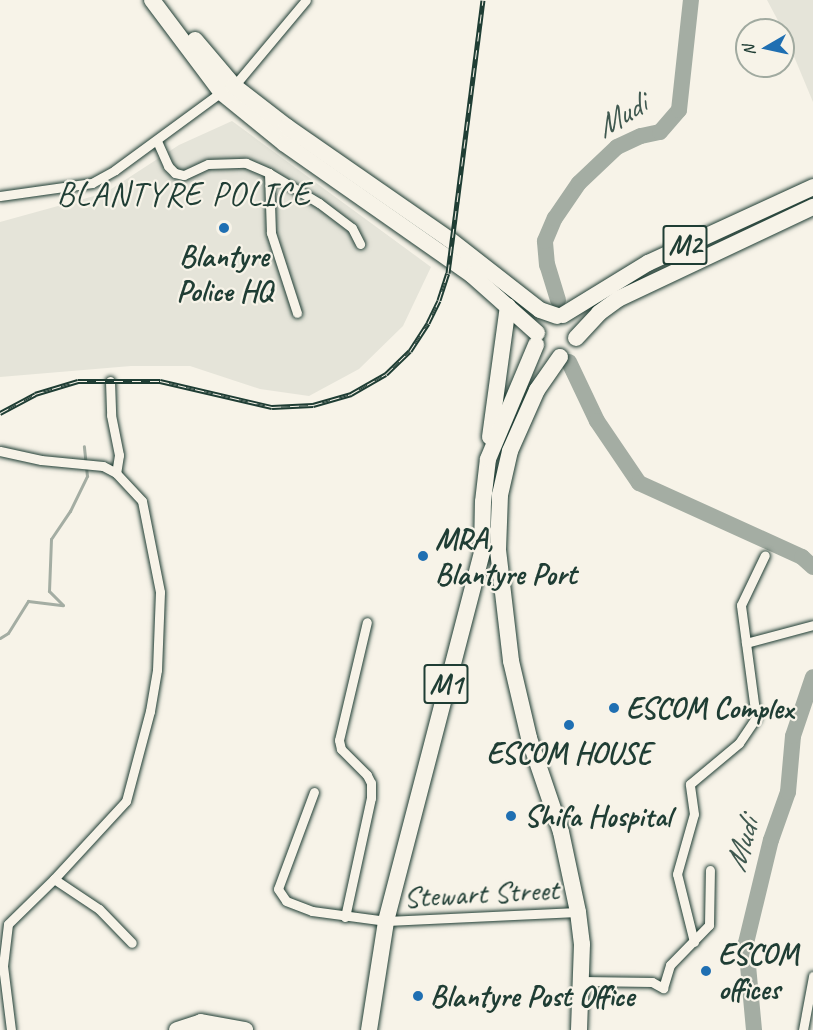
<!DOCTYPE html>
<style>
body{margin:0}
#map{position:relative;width:813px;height:1030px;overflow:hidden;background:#f7f3e8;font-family:Caveat,sans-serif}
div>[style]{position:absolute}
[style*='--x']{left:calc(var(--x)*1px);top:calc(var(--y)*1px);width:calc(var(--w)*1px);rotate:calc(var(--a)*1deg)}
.built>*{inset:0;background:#e5e4d9}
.stream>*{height:3px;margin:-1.5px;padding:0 1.5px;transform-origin:1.5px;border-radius:1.5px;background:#a4ada3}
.river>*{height:16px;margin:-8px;padding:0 8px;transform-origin:8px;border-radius:8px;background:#a4ada3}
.roads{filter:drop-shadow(0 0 2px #1f3d34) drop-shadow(0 0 2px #1f3d34)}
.minor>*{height:9px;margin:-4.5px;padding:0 4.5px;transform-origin:4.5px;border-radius:4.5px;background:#f7f3e8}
.trunk>*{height:16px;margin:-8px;padding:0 8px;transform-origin:8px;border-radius:8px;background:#f7f3e8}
.rail>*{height:5px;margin-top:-2.5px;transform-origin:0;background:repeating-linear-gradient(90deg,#f7f3e8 0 9px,#1f3d34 0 18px);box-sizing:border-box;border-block:2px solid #1f3d34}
.dots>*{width:16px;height:16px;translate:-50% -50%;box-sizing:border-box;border:3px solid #f7f3e8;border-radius:50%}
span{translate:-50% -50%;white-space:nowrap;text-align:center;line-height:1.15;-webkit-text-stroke:4.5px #f7f3e8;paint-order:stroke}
.shield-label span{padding:2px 4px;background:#f7f3e8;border:2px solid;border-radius:4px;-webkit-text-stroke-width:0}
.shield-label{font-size:28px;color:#1f3d34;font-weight:700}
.poi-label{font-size:30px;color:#1f3d34;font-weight:700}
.left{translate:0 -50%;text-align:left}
.street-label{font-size:30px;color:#1f3d34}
.water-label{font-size:32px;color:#405950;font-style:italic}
.quarter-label{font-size:33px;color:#1f3d34;letter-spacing:1.5px}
.north{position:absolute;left:735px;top:18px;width:60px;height:60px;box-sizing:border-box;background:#f7f3e8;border:2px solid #a1aaa0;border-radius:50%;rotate:261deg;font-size:16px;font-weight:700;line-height:24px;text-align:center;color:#1f3d34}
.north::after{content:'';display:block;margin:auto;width:21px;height:27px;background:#1f6fb2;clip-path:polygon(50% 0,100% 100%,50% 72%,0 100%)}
</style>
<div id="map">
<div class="built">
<div style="clip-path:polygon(767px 0,813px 0,813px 102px,783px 30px)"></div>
<div style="clip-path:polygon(232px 121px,431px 267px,403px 326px,359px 369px,309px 396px,260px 389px,190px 366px,131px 366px,0 377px,0 222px,105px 193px,179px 145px)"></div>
</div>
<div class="stream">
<div style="--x:0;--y:638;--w:9;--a:-32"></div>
<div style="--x:8;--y:633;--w:38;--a:-58"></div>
<div style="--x:28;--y:601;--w:35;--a:7"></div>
<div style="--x:63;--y:605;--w:20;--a:-135"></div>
<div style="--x:49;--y:591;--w:52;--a:-87.8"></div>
<div style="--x:51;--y:539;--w:34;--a:-56"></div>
<div style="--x:70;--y:511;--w:39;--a:-64"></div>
<div style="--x:87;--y:476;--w:30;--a:-96"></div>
</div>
<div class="river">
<div style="--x:558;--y:300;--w:37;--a:-107"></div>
<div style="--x:547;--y:265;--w:24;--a:-95"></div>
<div style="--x:545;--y:241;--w:25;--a:-67"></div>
<div style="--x:555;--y:218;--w:42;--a:-55.6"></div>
<div style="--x:579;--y:183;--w:52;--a:-43.5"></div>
<div style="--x:617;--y:147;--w:26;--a:-25"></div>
<div style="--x:641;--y:136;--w:19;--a:-12"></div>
<div style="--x:660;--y:132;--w:29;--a:-49"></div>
<div style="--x:679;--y:110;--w:111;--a:-83.8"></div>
<div style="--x:569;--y:362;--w:65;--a:64.6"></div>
<div style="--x:597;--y:421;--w:75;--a:55.9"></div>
<div style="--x:639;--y:483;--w:179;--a:24.4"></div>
<div style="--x:802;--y:557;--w:15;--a:42"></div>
<div style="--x:754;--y:1030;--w:87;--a:-95.3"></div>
<div style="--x:746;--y:943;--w:106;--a:-76.4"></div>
<div style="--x:771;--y:840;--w:51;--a:-70.5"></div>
<div style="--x:788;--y:792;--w:56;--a:-84.9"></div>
<div style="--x:793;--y:736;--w:62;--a:-71.3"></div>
</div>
<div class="roads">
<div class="minor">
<div style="--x:157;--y:141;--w:27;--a:66"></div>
<div style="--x:168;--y:166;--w:10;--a:45"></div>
<div style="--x:175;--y:173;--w:9;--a:13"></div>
<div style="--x:184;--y:175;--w:26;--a:-25"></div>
<div style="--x:208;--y:164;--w:38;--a:-2"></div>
<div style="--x:246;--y:163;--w:25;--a:23"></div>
<div style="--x:269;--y:173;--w:58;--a:31"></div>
<div style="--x:319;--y:203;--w:41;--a:37.1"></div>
<div style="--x:352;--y:228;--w:18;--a:63"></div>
<div style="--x:269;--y:173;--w:60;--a:88.1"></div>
<div style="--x:271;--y:233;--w:84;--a:72"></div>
<div style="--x:0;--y:196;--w:93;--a:-8"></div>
<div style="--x:92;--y:183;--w:26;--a:-29"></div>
<div style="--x:115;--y:170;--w:132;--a:-36.3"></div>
<div style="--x:221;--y:92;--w:14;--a:-25"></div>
<div style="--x:234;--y:86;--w:112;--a:-50.1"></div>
<div style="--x:110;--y:381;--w:34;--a:88"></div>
<div style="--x:111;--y:415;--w:41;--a:78.7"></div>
<div style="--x:119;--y:455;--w:18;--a:99"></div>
<div style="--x:0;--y:451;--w:42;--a:12.4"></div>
<div style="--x:41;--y:460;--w:62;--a:5.5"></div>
<div style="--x:103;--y:466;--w:15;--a:28"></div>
<div style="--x:116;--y:473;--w:38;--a:47"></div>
<div style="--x:142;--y:501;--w:93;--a:78.8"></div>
<div style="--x:160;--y:592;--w:78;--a:92.2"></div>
<div style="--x:157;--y:670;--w:42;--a:99.7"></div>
<div style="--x:150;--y:711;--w:93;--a:104.9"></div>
<div style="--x:126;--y:801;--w:106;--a:132.7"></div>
<div style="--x:54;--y:879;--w:54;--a:33.7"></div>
<div style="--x:99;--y:909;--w:47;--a:45.9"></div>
<div style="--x:746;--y:643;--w:69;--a:-15"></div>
<div style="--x:314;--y:792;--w:103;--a:110.4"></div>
<div style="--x:278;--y:889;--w:14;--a:56"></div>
<div style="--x:286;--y:901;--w:28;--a:21"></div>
<div style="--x:312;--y:911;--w:75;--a:7.7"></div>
<div style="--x:386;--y:921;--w:192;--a:-2.7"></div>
<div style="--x:345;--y:917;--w:122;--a:-77.7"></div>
<div style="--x:371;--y:798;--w:15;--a:-90"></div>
<div style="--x:371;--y:783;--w:9;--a:-117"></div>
<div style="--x:367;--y:775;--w:37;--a:-135"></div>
<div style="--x:341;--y:749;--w:9;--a:-103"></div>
<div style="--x:339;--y:740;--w:121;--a:-76.7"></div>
<div style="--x:694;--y:942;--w:70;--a:-104"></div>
<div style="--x:677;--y:874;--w:62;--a:-74.2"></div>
<div style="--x:694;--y:814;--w:30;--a:-98"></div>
<div style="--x:690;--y:784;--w:64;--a:-39.9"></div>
<div style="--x:739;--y:743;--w:30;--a:-56"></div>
<div style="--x:756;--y:718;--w:114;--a:-97.6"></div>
<div style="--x:741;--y:605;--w:55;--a:-64.4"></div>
<div style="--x:582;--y:981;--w:70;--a:0.8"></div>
<div style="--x:652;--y:982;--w:13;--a:29"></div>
<div style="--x:663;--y:988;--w:24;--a:-73"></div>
<div style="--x:670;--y:965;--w:56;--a:-45.7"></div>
<div style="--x:709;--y:925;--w:55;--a:-89"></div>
<div style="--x:11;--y:1030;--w:64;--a:-97.1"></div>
<div style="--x:3;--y:966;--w:42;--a:-83.2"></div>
<div style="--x:8;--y:924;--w:64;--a:-44.4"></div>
<div style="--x:803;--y:1030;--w:55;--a:-79.5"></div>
</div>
<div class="trunk">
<div style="--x:152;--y:0;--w:115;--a:53.1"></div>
<div style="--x:221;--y:92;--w:82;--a:39.1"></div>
<div style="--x:285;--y:144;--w:228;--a:35"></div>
<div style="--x:472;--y:275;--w:87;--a:41.7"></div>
<div style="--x:195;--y:40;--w:60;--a:49.7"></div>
<div style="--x:234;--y:86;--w:67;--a:37.7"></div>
<div style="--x:287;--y:127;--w:197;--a:34.7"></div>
<div style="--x:449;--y:239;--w:115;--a:38"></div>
<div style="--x:540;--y:310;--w:18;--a:19"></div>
<div style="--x:563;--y:315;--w:100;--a:-31.5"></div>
<div style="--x:648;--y:263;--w:182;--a:-24.7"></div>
<div style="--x:576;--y:338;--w:34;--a:-47"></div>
<div style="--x:599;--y:313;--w:24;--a:-36"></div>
<div style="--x:618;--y:299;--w:216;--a:-25.3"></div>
<div style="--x:560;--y:357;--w:40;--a:124.9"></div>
<div style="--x:537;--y:390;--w:67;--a:113.9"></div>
<div style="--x:510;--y:451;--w:45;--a:102.8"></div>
<div style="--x:500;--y:495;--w:55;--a:92.1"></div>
<div style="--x:498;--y:550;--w:112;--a:83.3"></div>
<div style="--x:511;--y:661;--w:79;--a:76.8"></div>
<div style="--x:529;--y:738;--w:99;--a:71.2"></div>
<div style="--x:561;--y:832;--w:82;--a:78"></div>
<div style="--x:578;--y:912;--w:32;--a:83"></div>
<div style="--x:582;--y:944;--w:86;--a:92"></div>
<div style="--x:490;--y:437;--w:132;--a:-82.2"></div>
<div style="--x:177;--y:1030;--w:25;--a:-18"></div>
<div style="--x:201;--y:1022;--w:45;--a:10.3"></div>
<div style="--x:369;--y:1030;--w:110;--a:-81.1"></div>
<div style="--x:386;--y:921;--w:381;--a:-75.4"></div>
<div style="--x:482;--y:552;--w:50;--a:-88.9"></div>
<div style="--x:483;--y:502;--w:43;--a:-83.4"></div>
<div style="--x:488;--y:459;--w:124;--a:-67.2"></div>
</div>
</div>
<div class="rail">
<div style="--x:0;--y:413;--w:40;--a:-28"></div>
<div style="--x:35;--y:394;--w:45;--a:-16.8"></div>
<div style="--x:78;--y:381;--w:82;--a:0"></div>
<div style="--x:160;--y:381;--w:115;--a:13.1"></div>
<div style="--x:272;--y:407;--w:41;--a:-2.8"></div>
<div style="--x:313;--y:405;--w:40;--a:-16"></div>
<div style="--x:351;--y:394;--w:40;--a:-29.7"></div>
<div style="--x:386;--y:374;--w:33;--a:-44"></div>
<div style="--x:410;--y:351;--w:33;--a:-57"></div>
<div style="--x:428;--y:323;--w:25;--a:-64"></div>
<div style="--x:439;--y:300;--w:28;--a:-72"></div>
<div style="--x:448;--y:273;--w:275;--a:-82.7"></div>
</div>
<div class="dots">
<div style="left:224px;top:228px;background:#1f6fb2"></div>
<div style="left:423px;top:556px;background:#1f6fb2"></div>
<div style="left:614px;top:708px;background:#1f6fb2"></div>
<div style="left:569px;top:725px;background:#1f6fb2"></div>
<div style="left:511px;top:816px;background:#1f6fb2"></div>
<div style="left:706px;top:971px;background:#1f6fb2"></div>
<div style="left:418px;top:996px;background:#1f6fb2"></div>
</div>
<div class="shield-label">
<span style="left:685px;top:245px">M2</span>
<span style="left:446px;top:684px">M1</span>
</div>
<div class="poi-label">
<span style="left:224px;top:273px">Blantyre<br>Police HQ</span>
<span class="left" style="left:435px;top:556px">MRA,<br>Blantyre Port</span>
<span class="left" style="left:626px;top:708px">ESCOM Complex</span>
<span style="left:569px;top:753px">ESCOM HOUSE</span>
<span class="left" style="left:524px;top:816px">Shifa Hospital</span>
<span class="left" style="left:718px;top:971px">ESCOM<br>offices</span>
<span class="left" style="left:430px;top:996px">Blantyre Post Office</span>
</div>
<div class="street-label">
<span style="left:481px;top:893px;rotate:-3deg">Stewart Street</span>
</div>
<div class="water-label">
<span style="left:621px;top:116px;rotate:-32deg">Mudi</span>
<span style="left:742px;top:845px;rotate:-74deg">Mudi</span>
</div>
<div class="quarter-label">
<span style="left:184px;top:195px">BLANTYRE POLICE</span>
</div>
<div class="north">N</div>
</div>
